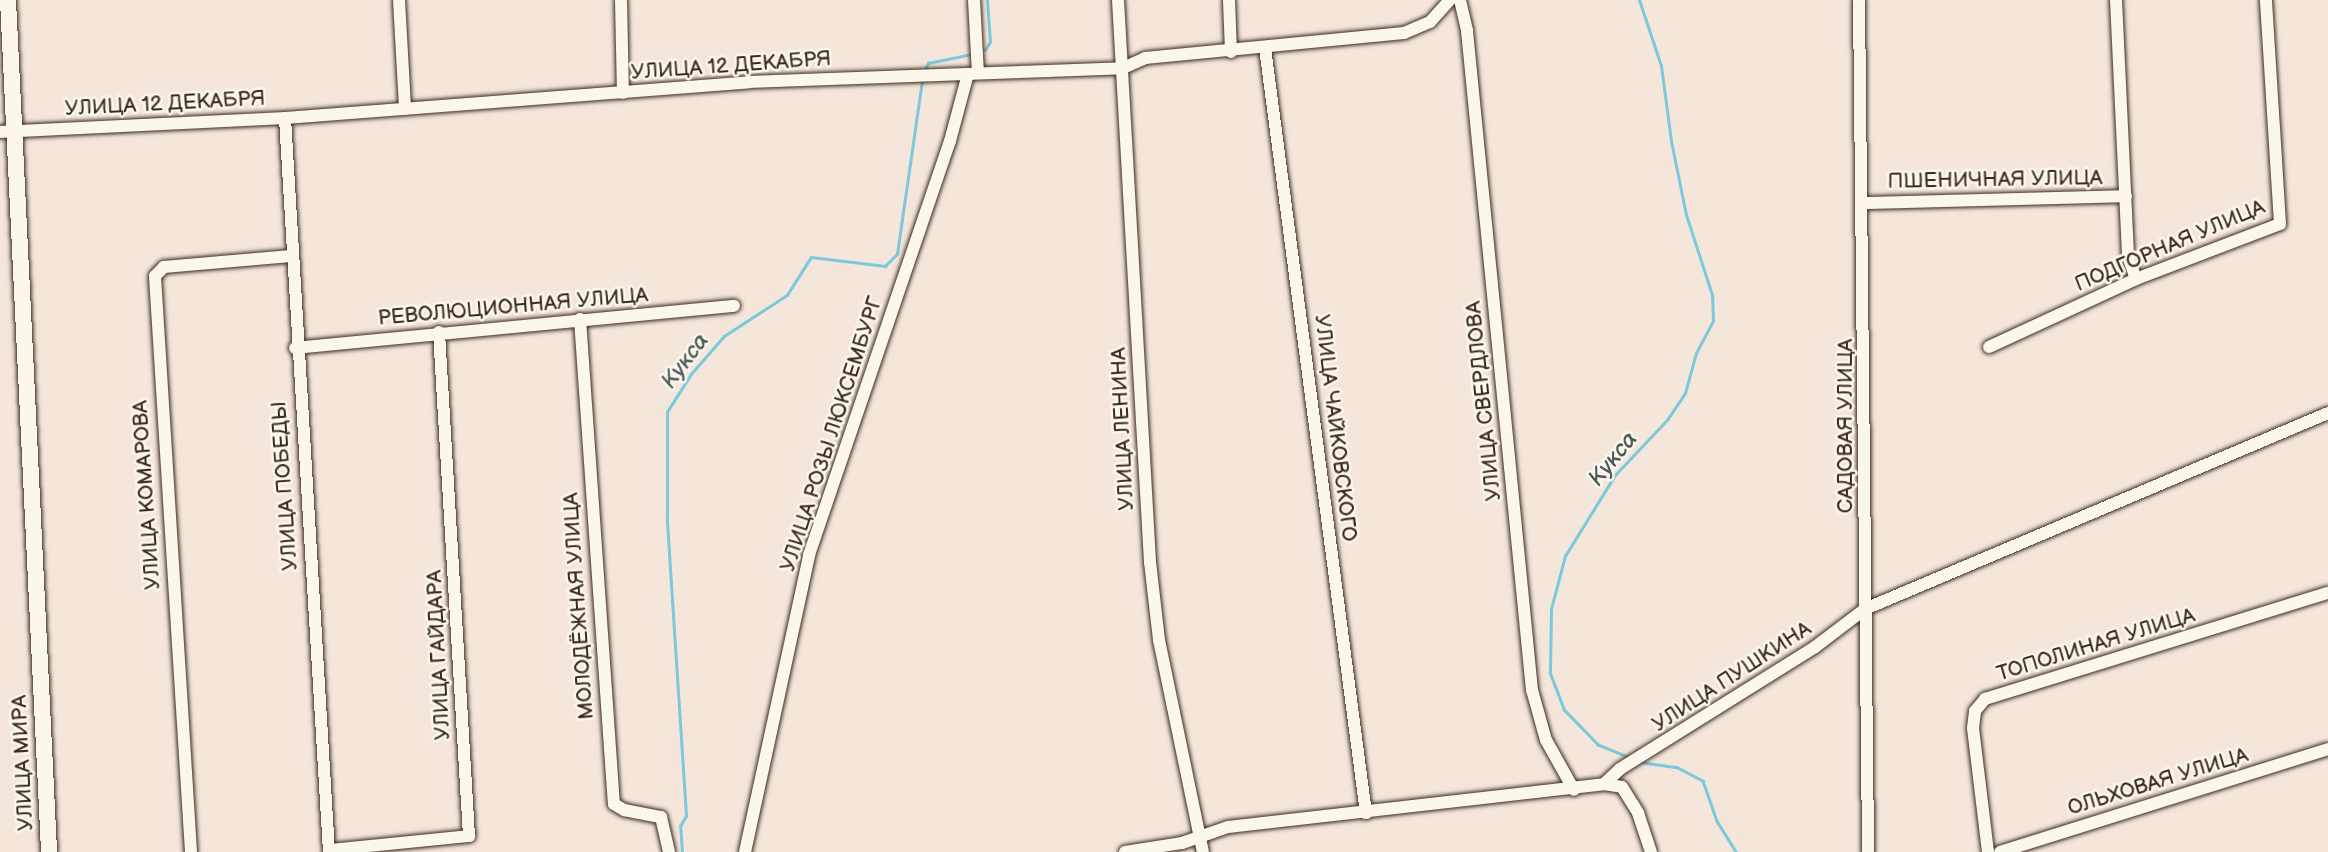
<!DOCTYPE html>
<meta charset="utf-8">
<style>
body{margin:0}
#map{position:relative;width:2328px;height:852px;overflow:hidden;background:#f5e6db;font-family:"Balsamiq Sans",sans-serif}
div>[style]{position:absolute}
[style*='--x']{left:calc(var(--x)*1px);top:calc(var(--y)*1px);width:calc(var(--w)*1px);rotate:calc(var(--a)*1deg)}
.stream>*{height:2.5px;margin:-1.25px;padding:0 1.25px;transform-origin:1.25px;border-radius:1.25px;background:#7cc9db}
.roads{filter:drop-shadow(0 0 2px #3b2a1e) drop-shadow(0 0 2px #3b2a1e)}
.minor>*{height:12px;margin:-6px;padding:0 6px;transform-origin:6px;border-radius:6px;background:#fbf7ec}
.major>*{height:16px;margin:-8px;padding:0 8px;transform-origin:8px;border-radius:8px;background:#fbf7ec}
span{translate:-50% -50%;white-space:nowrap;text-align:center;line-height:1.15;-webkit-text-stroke:5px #fbf7ec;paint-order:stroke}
.street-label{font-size:21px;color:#3b2a1e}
.water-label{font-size:23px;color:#4e5a57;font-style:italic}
</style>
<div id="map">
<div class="stream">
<div style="--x:985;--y:50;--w:9;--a:-58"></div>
<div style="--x:990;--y:42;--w:42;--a:-94.1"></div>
<div style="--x:925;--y:70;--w:8;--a:-67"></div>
<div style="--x:928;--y:63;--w:45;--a:-11.6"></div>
<div style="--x:1630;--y:758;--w:35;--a:-158"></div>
<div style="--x:1598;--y:745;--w:49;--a:-134.2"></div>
<div style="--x:1564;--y:710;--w:40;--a:-111"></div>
<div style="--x:1550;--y:673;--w:64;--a:-89.1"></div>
<div style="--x:1551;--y:609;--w:55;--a:-75.2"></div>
<div style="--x:1565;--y:556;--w:95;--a:-58.3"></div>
<div style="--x:1615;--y:475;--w:76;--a:-46.6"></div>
<div style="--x:1667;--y:420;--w:32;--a:-56"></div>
<div style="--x:1685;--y:393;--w:41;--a:-74.6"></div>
<div style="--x:1696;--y:353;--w:36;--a:-62"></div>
<div style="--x:1713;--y:321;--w:26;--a:-92"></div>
<div style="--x:1712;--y:295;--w:84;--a:-108"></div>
<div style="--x:1686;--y:215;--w:76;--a:-101.5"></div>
<div style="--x:1671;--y:141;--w:76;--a:-97.6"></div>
<div style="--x:1661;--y:66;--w:70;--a:-108.4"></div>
<div style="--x:1640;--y:762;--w:37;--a:8"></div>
<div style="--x:1677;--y:767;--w:30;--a:28"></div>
<div style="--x:1703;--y:781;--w:42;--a:70.7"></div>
<div style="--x:1717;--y:821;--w:36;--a:58"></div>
<div style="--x:682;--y:852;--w:26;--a:-94"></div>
<div style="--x:680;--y:826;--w:12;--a:-59"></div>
<div style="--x:686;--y:816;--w:297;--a:-93.7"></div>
<div style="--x:667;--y:520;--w:108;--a:-90"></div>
<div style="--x:667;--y:412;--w:45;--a:-57.7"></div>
<div style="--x:691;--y:374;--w:50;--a:-49"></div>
<div style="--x:724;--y:336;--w:75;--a:-33.1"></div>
<div style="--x:787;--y:295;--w:45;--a:-57.7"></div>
<div style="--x:811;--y:257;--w:75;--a:6.9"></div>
<div style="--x:885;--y:266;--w:17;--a:-45"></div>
<div style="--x:897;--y:254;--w:176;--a:-81.8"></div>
</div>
<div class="roads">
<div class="minor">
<div style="--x:399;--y:0;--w:109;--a:86.8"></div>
<div style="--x:621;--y:0;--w:93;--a:88.8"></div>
<div style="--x:974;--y:0;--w:73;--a:86.9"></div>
<div style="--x:1118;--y:0;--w:563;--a:86.74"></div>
<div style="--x:1150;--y:562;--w:79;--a:83.4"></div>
<div style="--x:1159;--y:640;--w:217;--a:78.3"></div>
<div style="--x:1229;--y:0;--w:52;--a:87.8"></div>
<div style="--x:1460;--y:0;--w:32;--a:77"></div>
<div style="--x:1467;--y:31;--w:662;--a:84.37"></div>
<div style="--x:1532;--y:690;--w:52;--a:74.4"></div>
<div style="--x:1546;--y:740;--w:57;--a:60.8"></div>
<div style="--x:1859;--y:0;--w:852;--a:89.39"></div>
<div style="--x:2116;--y:0;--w:256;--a:87.3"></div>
<div style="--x:2128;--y:256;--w:24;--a:71"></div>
<div style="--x:1265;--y:48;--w:772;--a:82.48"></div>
<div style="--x:285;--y:118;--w:735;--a:86.57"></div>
<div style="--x:0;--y:132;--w:285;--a:-2.8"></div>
<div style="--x:285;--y:118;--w:464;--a:-4.4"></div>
<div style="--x:748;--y:82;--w:375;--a:-2.1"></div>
<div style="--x:1123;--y:68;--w:24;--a:-24"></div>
<div style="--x:1145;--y:58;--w:260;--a:-5.5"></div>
<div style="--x:1404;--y:33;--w:28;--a:-23"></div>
<div style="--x:1430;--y:22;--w:30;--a:-48"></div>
<div style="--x:1865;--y:203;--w:261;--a:-1.5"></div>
<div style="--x:580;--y:319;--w:486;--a:86"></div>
<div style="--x:614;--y:804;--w:12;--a:31"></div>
<div style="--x:624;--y:810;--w:38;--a:11"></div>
<div style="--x:661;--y:817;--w:36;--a:77"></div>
<div style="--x:1989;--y:347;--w:162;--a:-24.8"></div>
<div style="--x:2136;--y:279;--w:154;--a:-20.9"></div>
<div style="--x:2280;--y:224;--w:224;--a:-93.6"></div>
<div style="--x:295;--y:348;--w:441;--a:-5.5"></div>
<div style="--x:1604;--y:784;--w:18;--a:9"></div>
<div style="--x:1622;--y:787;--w:31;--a:58"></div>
<div style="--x:1638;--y:813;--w:41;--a:71.6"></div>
<div style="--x:329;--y:850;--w:141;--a:-5.7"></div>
<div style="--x:469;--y:836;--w:505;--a:-93.41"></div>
<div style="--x:191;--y:852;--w:577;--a:-93.58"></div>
<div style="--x:155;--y:276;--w:13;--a:-45"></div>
<div style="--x:164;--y:267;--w:127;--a:-5"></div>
<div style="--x:745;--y:852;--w:304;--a:-77.8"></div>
<div style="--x:809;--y:555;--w:437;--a:-71.2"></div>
<div style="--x:950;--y:141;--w:69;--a:-75"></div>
<div style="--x:1125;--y:852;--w:58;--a:-9"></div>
<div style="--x:1182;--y:843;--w:49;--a:-19.2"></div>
<div style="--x:1228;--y:827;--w:378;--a:-6.5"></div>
<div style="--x:1604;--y:784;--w:22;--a:-43"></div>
<div style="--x:1620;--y:769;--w:230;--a:-32"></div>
<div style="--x:1815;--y:647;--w:63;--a:-37.2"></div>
<div style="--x:1865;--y:609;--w:503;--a:-22.94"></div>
<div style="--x:1988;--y:852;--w:125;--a:-96.9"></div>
<div style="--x:1973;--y:728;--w:17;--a:-83"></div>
<div style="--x:1975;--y:711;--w:16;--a:-50"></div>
<div style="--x:1985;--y:699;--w:359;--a:-17.2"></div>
<div style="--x:2000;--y:852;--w:344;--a:-17.4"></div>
</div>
<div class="major">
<div style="--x:8;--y:0;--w:853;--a:87.24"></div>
</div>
</div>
<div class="street-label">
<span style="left:731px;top:66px;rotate:-4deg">УЛИЦА 12 ДЕКАБРЯ</span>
<span style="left:165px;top:104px;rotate:-3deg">УЛИЦА 12 ДЕКАБРЯ</span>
<span style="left:1995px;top:180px;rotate:-1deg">ПШЕНИЧНАЯ УЛИЦА</span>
<span style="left:2170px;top:246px;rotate:-23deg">ПОДГОРНАЯ УЛИЦА</span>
<span style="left:513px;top:307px;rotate:-5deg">РЕВОЛЮЦИОННАЯ УЛИЦА</span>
<span style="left:1484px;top:401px;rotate:-96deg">УЛИЦА СВЕРДЛОВА</span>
<span style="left:1846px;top:426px;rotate:-90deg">САДОВАЯ УЛИЦА</span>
<span style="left:1335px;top:428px;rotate:83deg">УЛИЦА ЧАЙКОВСКОГО</span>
<span style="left:1123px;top:429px;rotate:-93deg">УЛИЦА ЛЕНИНА</span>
<span style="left:832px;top:434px;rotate:-72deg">УЛИЦА РОЗЫ ЛЮКСЕМБУРГ</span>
<span style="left:285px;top:486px;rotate:-94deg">УЛИЦА ПОБЕДЫ</span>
<span style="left:147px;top:495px;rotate:-94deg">УЛИЦА КОМАРОВА</span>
<span style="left:579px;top:606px;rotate:-94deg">МОЛОДЁЖНАЯ УЛИЦА</span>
<span style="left:2096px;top:645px;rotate:-17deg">ТОПОЛИНАЯ УЛИЦА</span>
<span style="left:439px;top:655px;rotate:-93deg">УЛИЦА ГАЙДАРА</span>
<span style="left:1732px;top:677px;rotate:-33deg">УЛИЦА ПУШКИНА</span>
<span style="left:23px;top:763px;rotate:-93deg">УЛИЦА МИРА</span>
<span style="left:2158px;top:782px;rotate:-17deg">ОЛЬХОВАЯ УЛИЦА</span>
</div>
<div class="water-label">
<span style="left:685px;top:361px;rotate:-53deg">Кукса</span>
<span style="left:1613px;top:459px;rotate:-51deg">Кукса</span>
</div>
</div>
